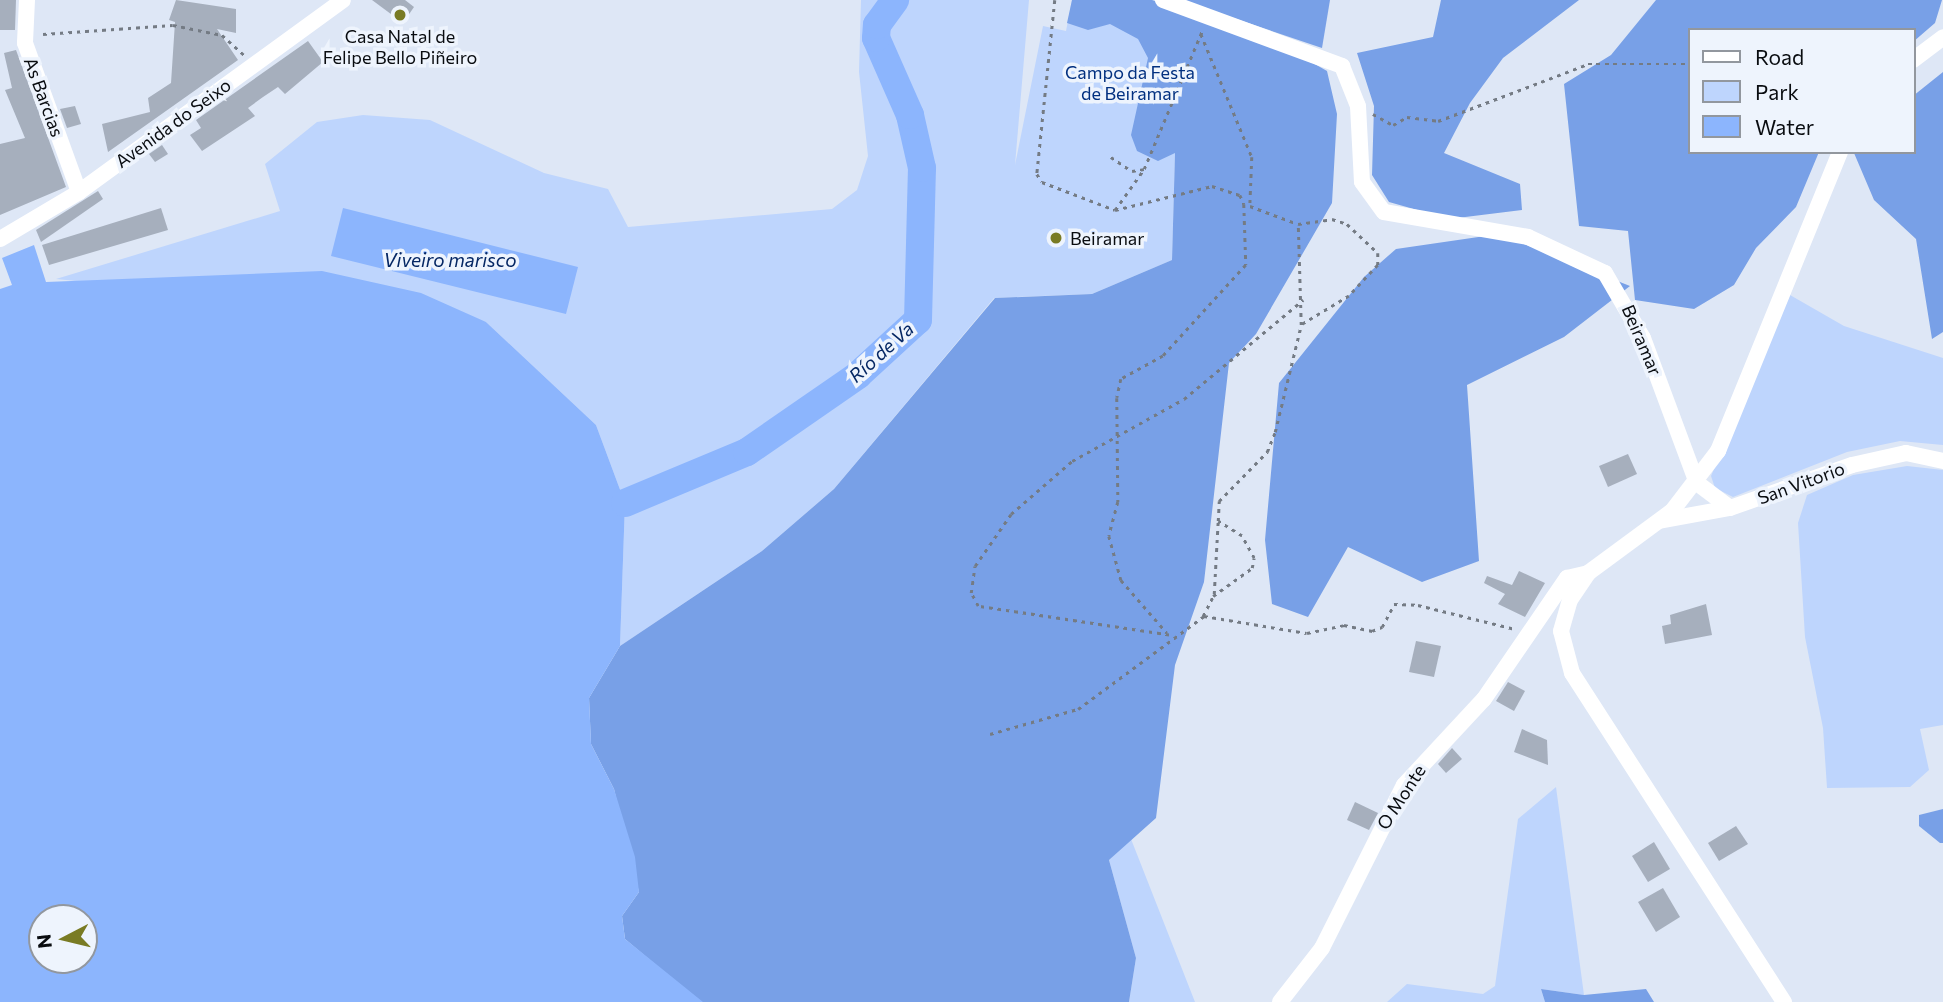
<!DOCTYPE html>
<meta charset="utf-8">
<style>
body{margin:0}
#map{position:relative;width:1943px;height:1002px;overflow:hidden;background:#dee7f6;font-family:Commissioner,sans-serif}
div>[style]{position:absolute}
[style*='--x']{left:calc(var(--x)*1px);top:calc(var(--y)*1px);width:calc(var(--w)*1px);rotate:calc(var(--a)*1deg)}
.green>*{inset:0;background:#bed5fd}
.forest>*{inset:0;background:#78a0e7}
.water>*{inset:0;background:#8cb5fd}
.river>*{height:28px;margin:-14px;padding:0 14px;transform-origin:14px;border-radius:14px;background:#8cb5fd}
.building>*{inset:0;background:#a6afbd}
.path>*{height:2.5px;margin-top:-1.25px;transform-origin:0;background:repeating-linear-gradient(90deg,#747b84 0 3.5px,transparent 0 8.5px)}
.minor>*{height:16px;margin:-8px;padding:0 8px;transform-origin:8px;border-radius:8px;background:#fff}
.dots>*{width:19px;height:19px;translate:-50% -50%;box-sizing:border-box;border:4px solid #eef4fd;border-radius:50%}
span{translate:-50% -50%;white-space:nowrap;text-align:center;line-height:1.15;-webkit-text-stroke:7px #eef4fd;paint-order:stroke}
.poi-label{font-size:18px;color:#090c10}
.left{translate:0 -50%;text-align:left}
.park-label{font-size:18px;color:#023080}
.street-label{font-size:18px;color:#090c10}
.water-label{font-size:19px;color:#052764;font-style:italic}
.legend{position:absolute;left:1688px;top:28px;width:228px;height:126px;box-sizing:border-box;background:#eef4fd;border:2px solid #92979e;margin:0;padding:9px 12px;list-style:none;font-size:21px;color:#090c10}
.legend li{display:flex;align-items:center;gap:14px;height:35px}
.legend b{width:35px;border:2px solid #92979e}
.north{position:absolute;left:28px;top:904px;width:70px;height:70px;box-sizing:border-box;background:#eef4fd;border:2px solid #92979e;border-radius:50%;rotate:263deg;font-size:19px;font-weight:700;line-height:28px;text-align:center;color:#090c10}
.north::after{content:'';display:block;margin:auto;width:24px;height:32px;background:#797b24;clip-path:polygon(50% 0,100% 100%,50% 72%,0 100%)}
</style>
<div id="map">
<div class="green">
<div style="clip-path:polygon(861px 0,1029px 0,1015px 165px,1043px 26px,1066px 31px,1072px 0,1152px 0,1313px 63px,1175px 153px,1172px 260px,1092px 294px,994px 298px,834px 489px,762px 551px,620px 646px,625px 503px,596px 425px,486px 322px,56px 279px,280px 211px,265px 164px,317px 122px,363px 115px,430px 120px,544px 173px,608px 189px,628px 227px,832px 209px,857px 190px,868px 156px,859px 72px)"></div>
<div style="clip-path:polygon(1790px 295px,1844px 326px,1943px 358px,1943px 445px,1900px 441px,1847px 452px,1733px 497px,1715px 488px,1711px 476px)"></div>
<div style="clip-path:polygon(1907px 466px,1943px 470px,1943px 725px,1920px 729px,1929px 770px,1910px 787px,1827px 788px,1823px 728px,1805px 637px,1798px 523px,1807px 495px,1853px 475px)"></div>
<div style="clip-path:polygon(1556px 787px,1584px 995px,1541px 989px,1545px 1002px,1387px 1002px,1407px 984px,1483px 994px,1495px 986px,1518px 819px)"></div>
<div style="clip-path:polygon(1131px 839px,1195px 1002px,1129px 1002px,1136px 958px,1109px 860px)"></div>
</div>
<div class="forest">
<div style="clip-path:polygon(1072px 0,1152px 0,1313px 63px,1327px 71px,1337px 114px,1332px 203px,1256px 334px,1229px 363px,1204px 582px,1175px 665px,1156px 818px,1109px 860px,1136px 958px,1129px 1002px,700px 1002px,625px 939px,622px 916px,639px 892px,614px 789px,591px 744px,589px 698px,620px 646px,762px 551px,834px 489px,995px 298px,1092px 294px,1172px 260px,1175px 153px,1158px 161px,1137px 151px,1131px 135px,1148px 58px,1138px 39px,1110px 24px,1088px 30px,1067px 23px)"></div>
<div style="clip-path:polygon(1180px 0,1330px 0,1322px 48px)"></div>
<div style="clip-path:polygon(1441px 0,1579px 0,1503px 58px,1470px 103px,1444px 153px,1520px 184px,1522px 210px,1449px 219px,1389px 202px,1372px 175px,1374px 106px,1357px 53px,1433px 37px)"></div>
<div style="clip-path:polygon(1656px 0,1942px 0,1935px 23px,1913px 42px,1913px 30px,1689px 30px,1689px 152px,1819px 152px,1796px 207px,1756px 248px,1734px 285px,1694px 309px,1635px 300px,1628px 231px,1579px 226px,1564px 84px,1611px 55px)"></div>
<div style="clip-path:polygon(1943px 72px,1943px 332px,1932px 339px,1916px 239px,1874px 200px,1854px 153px,1913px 152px,1913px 96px)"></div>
<div style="clip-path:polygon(1499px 234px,1630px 286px,1564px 337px,1467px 385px,1479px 561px,1422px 582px,1348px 547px,1308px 617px,1272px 604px,1265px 540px,1279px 383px,1364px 277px,1396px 249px)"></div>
<div style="clip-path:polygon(1943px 809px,1943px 843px,1940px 843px,1919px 826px,1919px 815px)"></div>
<div style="clip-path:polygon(1541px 989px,1584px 995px,1646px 989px,1654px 1002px,1545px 1002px)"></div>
</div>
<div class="water">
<div style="clip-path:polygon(343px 208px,578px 267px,566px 314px,331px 256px)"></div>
<div style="clip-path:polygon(evenodd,34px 245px,46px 282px,322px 271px,421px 293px,486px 322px,596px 425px,625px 503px,620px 646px,589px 698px,591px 744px,614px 789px,635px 857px,639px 892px,622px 916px,625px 939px,703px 1002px,0 1002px,0 289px,12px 285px,2px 258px,34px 245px,42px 918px,84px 918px,84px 960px,42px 960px,42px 918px)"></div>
</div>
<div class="river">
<div style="--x:625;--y:503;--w:132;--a:-22.7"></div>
<div style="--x:747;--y:452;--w:135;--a:-34.7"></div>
<div style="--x:858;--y:375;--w:81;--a:-42.5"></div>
<div style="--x:918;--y:320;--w:152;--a:-88.5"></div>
<div style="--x:922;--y:168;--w:54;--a:-102.8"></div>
<div style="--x:910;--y:115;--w:84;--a:-113.8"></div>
<div style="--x:876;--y:38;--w:13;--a:-86"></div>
<div style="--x:877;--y:25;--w:31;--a:-54"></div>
</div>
<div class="building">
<div style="clip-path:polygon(0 0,16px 0,15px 30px,0 30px)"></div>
<div style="clip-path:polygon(176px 0,236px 9px,236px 33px,217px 29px,238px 60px,108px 152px,102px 124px,150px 112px,148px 98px,171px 83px,175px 22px,169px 20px)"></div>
<div style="clip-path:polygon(372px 0,405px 0,414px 7px,403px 23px)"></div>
<div style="clip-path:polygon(308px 41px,323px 62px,285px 94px,278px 87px,263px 97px,248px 108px,255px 116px,202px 151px,190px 135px,201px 128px,196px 120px)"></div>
<div style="clip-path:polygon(16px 50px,66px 187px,0 215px,0 144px,25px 138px,5px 90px,12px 88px,4px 53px)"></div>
<div style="clip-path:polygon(75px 106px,81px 124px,67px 128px,60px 109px)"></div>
<div style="clip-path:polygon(162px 145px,168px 154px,155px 162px,149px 154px)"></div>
<div style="clip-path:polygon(98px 191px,103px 199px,41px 242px,36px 230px)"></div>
<div style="clip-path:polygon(161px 208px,168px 230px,49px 265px,42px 245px)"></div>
<div style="clip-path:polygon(1628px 454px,1637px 474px,1608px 487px,1599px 466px)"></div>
<div style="clip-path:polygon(1519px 571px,1545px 583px,1525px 617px,1498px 604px,1505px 594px,1484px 583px,1487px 576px,1512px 585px)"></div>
<div style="clip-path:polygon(1706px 604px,1712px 635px,1665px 644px,1662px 626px,1671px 624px,1670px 615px)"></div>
<div style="clip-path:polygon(1416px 641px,1441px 646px,1434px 677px,1409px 672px)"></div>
<div style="clip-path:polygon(1508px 682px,1525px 691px,1514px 711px,1496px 701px)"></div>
<div style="clip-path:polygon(1522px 729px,1547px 740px,1548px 765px,1514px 752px)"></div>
<div style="clip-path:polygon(1452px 748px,1462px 759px,1446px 773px,1438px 764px)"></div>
<div style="clip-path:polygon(1355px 802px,1378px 813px,1369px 830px,1347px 820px)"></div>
<div style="clip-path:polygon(1736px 826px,1748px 844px,1719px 861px,1708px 843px)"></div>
<div style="clip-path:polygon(1654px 842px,1670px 869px,1648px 882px,1632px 856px)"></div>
<div style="clip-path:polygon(1663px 888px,1680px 917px,1656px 932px,1638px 902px)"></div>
</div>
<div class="path">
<div style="--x:1055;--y:0;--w:175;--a:95.9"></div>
<div style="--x:1037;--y:174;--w:9;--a:58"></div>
<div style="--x:1042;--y:182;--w:78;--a:21"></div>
<div style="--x:1115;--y:210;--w:50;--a:-54.7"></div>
<div style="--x:1144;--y:169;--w:150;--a:-67.2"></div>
<div style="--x:43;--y:34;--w:130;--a:-4"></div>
<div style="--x:173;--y:25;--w:50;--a:11.5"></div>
<div style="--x:222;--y:35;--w:30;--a:42"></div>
<div style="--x:1201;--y:34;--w:133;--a:67.5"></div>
<div style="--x:1252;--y:157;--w:49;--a:92.3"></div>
<div style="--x:1250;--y:206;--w:51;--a:20.6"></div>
<div style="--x:1298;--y:224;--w:34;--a:-8"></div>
<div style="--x:1332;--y:219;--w:16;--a:18"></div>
<div style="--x:1347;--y:224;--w:42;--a:43.1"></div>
<div style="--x:1378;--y:253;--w:12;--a:90"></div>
<div style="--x:1378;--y:265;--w:42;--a:133.1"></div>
<div style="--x:1349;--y:296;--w:56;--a:148.9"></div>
<div style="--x:1373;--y:114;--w:23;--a:29"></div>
<div style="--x:1393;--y:125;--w:16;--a:-30"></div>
<div style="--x:1407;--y:117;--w:31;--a:7"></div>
<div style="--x:1438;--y:121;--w:160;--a:-20.8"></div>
<div style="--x:1588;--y:64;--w:101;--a:0"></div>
<div style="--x:1111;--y:157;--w:25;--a:34"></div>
<div style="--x:1132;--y:171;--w:12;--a:-9"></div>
<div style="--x:1115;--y:210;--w:100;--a:-13.9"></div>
<div style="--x:1212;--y:186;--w:29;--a:18"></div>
<div style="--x:1240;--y:195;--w:10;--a:66"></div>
<div style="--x:1244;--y:204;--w:61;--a:88.1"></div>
<div style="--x:1246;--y:265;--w:123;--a:132.4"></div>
<div style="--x:1163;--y:356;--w:48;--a:151.3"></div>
<div style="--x:1121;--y:379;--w:19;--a:102"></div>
<div style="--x:1117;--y:398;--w:104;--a:89.4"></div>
<div style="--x:1118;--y:502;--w:35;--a:105"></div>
<div style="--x:1109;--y:536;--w:46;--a:74.7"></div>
<div style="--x:1121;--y:580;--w:70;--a:49"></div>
<div style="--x:1214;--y:594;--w:73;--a:-86.9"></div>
<div style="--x:1203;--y:616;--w:22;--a:-63"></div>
<div style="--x:1213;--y:596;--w:48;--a:-35.7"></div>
<div style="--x:1252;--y:568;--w:10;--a:-79"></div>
<div style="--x:1254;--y:558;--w:25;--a:-119"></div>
<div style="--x:1242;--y:536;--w:28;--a:-148"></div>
<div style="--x:1218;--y:521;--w:20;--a:-87"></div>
<div style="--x:1219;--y:501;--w:69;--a:-45.6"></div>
<div style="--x:1267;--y:452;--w:22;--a:-68"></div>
<div style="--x:1275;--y:432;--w:110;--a:-76.3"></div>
<div style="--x:1301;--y:325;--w:101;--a:-91.7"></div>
<div style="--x:1169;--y:635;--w:193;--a:-171.4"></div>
<div style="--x:978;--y:606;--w:15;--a:-118"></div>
<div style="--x:971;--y:593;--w:27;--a:-82"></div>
<div style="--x:975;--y:566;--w:63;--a:-55.3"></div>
<div style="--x:1011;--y:514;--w:81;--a:-41"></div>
<div style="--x:1072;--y:461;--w:128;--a:-29"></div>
<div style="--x:1184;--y:399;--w:155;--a:-39.8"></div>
<div style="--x:990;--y:734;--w:91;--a:-15.9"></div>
<div style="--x:1078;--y:709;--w:157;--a:-36.4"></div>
<div style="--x:1204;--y:616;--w:104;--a:9.4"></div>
<div style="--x:1307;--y:633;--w:38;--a:-12"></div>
<div style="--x:1344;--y:625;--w:29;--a:12"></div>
<div style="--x:1372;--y:631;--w:11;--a:-22"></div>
<div style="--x:1382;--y:627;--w:26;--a:-62"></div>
<div style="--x:1394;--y:604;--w:24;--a:2"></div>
<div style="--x:1418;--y:605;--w:100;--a:13.9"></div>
</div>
<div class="minor">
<div style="--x:27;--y:0;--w:43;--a:92.7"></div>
<div style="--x:25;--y:43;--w:158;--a:70.1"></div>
<div style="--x:1163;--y:0;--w:191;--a:20.2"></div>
<div style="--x:1342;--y:66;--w:43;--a:68.2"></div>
<div style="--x:1358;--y:106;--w:76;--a:87"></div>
<div style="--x:1362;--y:182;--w:37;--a:54"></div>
<div style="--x:1384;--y:212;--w:146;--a:9.8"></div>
<div style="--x:1528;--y:237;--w:85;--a:25.1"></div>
<div style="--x:1605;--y:273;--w:75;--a:59.7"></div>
<div style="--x:1643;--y:338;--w:155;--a:69.6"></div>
<div style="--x:1697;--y:483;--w:41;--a:37.1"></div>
<div style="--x:1913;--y:60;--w:38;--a:-37"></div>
<div style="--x:0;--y:239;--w:92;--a:-30.7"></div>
<div style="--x:79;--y:192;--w:326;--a:-36"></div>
<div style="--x:1659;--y:521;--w:72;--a:-10.4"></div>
<div style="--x:1730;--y:508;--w:129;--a:-19.4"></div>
<div style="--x:1852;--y:465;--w:55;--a:-12.5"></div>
<div style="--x:1906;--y:453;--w:38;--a:12"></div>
<div style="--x:1280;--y:1002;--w:68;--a:-52.1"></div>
<div style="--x:1322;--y:948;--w:182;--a:-63.3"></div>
<div style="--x:1404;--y:785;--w:117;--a:-47.1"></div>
<div style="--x:1484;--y:699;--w:147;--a:-55.6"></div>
<div style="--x:1567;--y:578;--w:22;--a:-13"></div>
<div style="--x:1784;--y:1002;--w:391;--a:-122.8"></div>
<div style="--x:1572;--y:673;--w:43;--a:-104.7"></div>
<div style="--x:1561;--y:631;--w:32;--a:-74"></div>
<div style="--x:1570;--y:600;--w:32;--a:-56"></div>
<div style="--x:1588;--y:573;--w:104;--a:-36.4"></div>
<div style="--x:1672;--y:511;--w:76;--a:-52.5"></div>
<div style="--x:1718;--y:451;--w:323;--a:-67.8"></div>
</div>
<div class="dots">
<div style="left:400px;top:15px;background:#797b24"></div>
<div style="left:1056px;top:238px;background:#797b24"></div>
</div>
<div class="poi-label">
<span style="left:400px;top:47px">Casa Natal de<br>Felipe Bello Piñeiro</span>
<span class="left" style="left:1070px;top:238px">Beiramar</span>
</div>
<div class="park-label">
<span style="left:1130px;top:83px">Campo da Festa<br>de Beiramar</span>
</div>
<div class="street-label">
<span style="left:44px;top:97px;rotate:70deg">As Barcias</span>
<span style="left:173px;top:123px;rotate:-36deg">Avenida do Seixo</span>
<span style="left:1642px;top:340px;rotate:67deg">Beiramar</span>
<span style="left:1801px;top:483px;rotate:-20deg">San Vitorio</span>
<span style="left:1401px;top:797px;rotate:-57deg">O Monte</span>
</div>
<div class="water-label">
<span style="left:450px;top:260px">Viveiro marisco</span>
<span style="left:881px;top:352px;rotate:-42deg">Río de Va</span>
</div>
<ul class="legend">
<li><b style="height:9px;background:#fff"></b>Road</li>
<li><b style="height:19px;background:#bed5fd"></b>Park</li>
<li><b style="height:19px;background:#8cb5fd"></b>Water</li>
</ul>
<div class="north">N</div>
</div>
